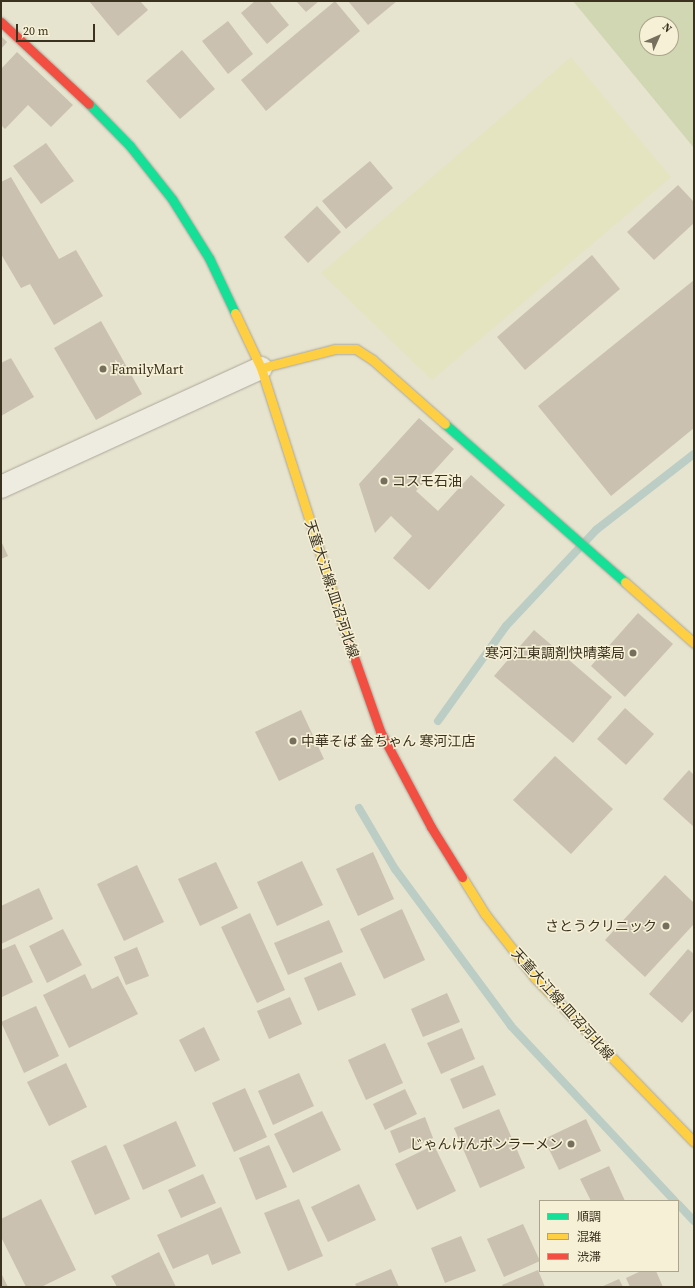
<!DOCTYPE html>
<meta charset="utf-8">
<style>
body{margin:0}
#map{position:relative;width:695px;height:1288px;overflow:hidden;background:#e6e3cf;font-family:"Source Serif 4","Noto Sans JP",serif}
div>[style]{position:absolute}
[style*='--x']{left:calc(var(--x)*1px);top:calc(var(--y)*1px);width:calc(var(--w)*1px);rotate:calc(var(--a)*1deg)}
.farmland>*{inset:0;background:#e5e4c0}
.green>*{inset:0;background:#d1d7b2}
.stream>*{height:8px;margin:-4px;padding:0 4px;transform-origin:4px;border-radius:4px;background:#bbcdc4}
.building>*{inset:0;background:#cac1b0}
.roads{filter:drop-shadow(0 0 1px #aba798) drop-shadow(0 0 1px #aba798)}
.street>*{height:22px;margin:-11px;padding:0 11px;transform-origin:11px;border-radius:11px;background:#eeece1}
.fast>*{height:9px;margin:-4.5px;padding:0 4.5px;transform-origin:4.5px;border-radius:4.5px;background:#16e098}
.slow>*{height:9px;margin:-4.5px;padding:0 4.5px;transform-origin:4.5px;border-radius:4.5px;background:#ffcf43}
.jam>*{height:9px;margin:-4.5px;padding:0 4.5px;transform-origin:4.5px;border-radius:4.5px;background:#f24e42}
.dots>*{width:11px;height:11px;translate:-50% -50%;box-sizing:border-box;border:2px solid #f6f1d6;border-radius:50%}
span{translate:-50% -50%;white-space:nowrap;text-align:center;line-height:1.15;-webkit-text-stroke:3px #f6f1d6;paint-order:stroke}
.poi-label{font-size:14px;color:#3b311f}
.left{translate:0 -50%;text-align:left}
.right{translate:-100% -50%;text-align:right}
.street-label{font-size:14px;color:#3b311f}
.frame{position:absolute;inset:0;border:2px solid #3b311f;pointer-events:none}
.legend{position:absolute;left:539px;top:1200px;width:140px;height:72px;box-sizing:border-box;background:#f6f1d6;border:1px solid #aba48d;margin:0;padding:5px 7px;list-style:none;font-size:12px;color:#3b311f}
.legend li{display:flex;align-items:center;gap:8px;height:20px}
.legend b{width:20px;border:1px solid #aba48d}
.north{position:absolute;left:639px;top:16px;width:40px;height:40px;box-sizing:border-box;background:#f6f1d6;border:1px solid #aba48d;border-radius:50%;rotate:45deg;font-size:11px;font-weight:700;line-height:16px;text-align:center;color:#3b311f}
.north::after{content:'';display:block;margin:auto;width:14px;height:18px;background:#776f5d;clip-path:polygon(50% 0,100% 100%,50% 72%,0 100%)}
.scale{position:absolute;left:16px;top:24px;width:79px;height:18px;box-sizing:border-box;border:2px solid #3b311f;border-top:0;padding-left:5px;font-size:12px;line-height:14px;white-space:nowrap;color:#3b311f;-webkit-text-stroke:3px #f6f1d6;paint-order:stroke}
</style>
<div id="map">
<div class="farmland">
<div style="clip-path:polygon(571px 57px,671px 177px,432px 380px,321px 273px)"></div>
</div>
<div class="green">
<div style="clip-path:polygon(evenodd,573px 1px,694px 1px,694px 148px,573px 1px,647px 24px,671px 24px,671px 48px,647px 48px,647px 24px)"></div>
</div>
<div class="stream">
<div style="--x:438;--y:721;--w:117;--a:-54.4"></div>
<div style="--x:506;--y:626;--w:132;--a:-46.8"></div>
<div style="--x:596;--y:530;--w:124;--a:-37.8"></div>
<div style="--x:359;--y:808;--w:71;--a:59.5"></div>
<div style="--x:395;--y:869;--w:195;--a:53.5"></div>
<div style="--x:511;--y:1026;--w:240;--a:46.9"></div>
<div style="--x:678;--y:1204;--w:23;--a:47"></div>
</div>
<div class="building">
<div style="clip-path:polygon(89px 1px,140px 1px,148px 10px,118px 36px)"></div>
<div style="clip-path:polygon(255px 1px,269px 1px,289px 25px,267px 44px,241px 13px)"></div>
<div style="clip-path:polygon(296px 1px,319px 1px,306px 12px)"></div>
<div style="clip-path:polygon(335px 1px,360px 31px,266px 111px,241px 80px)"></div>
<div style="clip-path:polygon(348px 1px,397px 1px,368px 25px)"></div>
<div style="clip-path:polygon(228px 21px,253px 54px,228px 74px,202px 41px)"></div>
<div style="clip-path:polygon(1px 36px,7px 42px,1px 49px)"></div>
<div style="clip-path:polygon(182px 50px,215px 89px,180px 119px,146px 81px)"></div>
<div style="clip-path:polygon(17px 52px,73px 105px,51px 127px,28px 105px,5px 129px,1px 125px,1px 69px)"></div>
<div style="clip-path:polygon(46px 143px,74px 181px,41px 204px,13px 166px)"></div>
<div style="clip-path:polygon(370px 161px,393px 188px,346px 229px,322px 201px)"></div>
<div style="clip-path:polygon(11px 177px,59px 259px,76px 250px,103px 296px,54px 325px,30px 284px,21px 288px,1px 254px,1px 182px)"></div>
<div style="clip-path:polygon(678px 185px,694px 202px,694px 223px,654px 260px,627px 232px)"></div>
<div style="clip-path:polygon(317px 206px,341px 232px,308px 263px,284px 237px)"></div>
<div style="clip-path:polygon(592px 255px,620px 289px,525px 370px,497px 337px)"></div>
<div style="clip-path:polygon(694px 280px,694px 428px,611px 496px,538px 406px)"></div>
<div style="clip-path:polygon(101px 321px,142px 394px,96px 420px,54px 348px)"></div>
<div style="clip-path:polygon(11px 358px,34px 397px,1px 416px,1px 363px)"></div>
<div style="clip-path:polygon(419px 418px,454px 449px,416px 491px,438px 511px,471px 475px,505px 505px,429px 590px,393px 558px,412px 536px,391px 516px,375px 533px,359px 484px)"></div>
<div style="clip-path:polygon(1px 541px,8px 556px,1px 559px)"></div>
<div style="clip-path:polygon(638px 613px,673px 644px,625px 697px,591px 666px)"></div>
<div style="clip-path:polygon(534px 630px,612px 697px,573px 743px,494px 676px)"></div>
<div style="clip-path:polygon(625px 708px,654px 734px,626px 765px,597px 739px)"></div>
<div style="clip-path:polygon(301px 710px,324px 759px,279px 781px,255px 732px)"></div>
<div style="clip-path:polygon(555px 756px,613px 809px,571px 854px,513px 800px)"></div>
<div style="clip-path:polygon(689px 770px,694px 775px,694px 827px,663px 799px)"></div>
<div style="clip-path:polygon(373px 852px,394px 899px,358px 916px,336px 869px)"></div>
<div style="clip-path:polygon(302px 861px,323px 905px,277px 926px,257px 882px)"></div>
<div style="clip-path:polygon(216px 862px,238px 908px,200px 926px,178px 879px)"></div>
<div style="clip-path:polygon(137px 865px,164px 922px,124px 941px,97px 884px)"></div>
<div style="clip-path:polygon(665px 875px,694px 903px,694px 924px,645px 977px,605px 940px)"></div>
<div style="clip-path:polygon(39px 888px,53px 919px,1px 944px,1px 906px)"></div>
<div style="clip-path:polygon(402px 909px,425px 960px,384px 979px,360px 929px)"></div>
<div style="clip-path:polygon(250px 913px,285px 990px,257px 1003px,221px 927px)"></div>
<div style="clip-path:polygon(329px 920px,343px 952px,288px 975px,274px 943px)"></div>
<div style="clip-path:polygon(63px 929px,82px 965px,47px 983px,29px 946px)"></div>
<div style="clip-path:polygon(15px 944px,33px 982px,2px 997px,1px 950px)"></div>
<div style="clip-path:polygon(137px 947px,149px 976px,126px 985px,114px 957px)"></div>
<div style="clip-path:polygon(688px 949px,694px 954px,694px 1009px,682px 1023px,649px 994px)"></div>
<div style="clip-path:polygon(341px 962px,356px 995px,318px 1011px,304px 978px)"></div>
<div style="clip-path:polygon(85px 974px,92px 989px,118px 976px,138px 1014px,69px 1048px,43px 995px)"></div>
<div style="clip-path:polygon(447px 993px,460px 1022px,423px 1037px,411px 1009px)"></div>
<div style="clip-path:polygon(290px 997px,302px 1024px,269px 1039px,257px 1011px)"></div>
<div style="clip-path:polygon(36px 1006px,59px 1056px,24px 1073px,1px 1022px)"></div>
<div style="clip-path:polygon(204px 1027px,220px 1060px,195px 1072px,179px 1040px)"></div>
<div style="clip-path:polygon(462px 1028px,475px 1059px,441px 1074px,427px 1043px)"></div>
<div style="clip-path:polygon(385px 1043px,403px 1083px,366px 1100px,348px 1060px)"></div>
<div style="clip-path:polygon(66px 1063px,87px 1107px,49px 1126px,27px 1082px)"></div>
<div style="clip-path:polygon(483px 1065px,496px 1095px,463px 1109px,450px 1079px)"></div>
<div style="clip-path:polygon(299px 1073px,314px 1106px,273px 1125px,258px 1091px)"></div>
<div style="clip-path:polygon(245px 1088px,267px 1137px,234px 1152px,212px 1103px)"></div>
<div style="clip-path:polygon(405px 1089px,417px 1114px,385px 1130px,373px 1104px)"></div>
<div style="clip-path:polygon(499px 1109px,525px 1168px,480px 1188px,454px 1128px)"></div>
<div style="clip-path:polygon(322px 1111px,341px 1150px,293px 1173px,274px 1134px)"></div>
<div style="clip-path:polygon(425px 1117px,433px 1138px,399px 1153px,390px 1131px)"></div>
<div style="clip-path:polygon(586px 1119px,601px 1151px,559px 1170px,544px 1139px)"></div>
<div style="clip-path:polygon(176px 1121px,196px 1166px,143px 1190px,123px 1145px)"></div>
<div style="clip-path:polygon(106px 1145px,130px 1199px,95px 1215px,71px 1161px)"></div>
<div style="clip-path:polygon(269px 1145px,287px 1187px,256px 1200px,239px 1158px)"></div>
<div style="clip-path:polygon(434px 1145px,456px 1191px,417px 1210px,395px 1164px)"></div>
<div style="clip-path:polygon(609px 1166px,625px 1201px,591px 1201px,580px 1179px)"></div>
<div style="clip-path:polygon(203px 1174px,216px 1203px,181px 1218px,168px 1190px)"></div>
<div style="clip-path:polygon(359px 1184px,376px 1220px,328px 1242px,311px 1207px)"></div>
<div style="clip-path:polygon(41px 1199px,76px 1270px,41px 1287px,26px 1287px,1px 1237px,1px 1219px)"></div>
<div style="clip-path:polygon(299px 1199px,323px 1256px,288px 1271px,264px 1213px)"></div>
<div style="clip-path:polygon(221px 1207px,241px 1253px,212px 1265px,208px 1254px,173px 1269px,157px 1235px)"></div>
<div style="clip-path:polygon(523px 1224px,540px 1261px,504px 1277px,487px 1239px)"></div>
<div style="clip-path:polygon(461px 1236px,476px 1271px,445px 1283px,431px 1248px)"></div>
<div style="clip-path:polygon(159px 1252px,176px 1287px,117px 1287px,111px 1276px)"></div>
<div style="clip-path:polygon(391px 1269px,399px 1287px,357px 1287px,355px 1284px)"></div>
<div style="clip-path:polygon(538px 1270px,545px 1287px,503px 1287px,502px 1285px)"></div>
<div style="clip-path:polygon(641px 1271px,656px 1271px,663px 1287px,630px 1287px,626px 1278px)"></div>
<div style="clip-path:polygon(1px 1273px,8px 1287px,1px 1287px)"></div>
<div style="clip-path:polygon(619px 1279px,623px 1287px,601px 1287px)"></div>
</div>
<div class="roads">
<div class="street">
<div style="--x:1;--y:487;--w:286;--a:-24.6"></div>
</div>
<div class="fast">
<div style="--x:89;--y:104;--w:59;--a:45.7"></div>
<div style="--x:130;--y:146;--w:68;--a:51.6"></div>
<div style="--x:172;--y:199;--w:70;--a:57.9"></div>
<div style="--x:209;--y:258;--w:61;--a:64.7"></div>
<div style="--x:445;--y:424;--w:240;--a:41.3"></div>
</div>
<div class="slow">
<div style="--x:235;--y:313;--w:61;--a:64.7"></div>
<div style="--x:261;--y:368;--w:286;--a:72.3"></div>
<div style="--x:261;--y:368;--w:76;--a:-14.4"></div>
<div style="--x:335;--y:349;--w:21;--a:0"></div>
<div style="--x:356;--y:349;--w:20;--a:33"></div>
<div style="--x:373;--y:360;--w:96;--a:41.6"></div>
<div style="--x:625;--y:582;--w:92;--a:41.5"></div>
<div style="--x:462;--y:877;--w:44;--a:58.1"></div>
<div style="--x:485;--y:914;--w:81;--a:52"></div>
<div style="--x:535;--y:978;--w:228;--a:45.9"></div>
</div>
<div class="jam">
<div style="--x:1;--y:22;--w:120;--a:43"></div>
<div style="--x:348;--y:640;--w:96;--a:70.6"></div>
<div style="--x:380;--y:731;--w:109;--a:62"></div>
<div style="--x:431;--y:827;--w:59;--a:58.2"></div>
</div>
</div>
<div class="dots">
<div style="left:103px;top:369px;background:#776f5d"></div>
<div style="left:384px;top:481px;background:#776f5d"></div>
<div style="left:633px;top:653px;background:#776f5d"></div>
<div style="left:293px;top:741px;background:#776f5d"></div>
<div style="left:666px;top:926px;background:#776f5d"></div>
<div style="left:571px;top:1144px;background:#776f5d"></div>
</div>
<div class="poi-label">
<span class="left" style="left:111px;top:369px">FamilyMart</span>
<span class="left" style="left:392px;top:481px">コスモ石油</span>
<span class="right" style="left:625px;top:653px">寒河江東調剤快晴薬局</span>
<span class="left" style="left:301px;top:741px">中華そば 金ちゃん 寒河江店</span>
<span class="right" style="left:657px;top:926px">さとうクリニック</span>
<span class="right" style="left:563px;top:1144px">じゃんけんポンラーメン</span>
</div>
<div class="street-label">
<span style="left:332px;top:589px;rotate:72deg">天童大江線;皿沼河北線</span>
<span style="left:563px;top:1004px;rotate:48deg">天童大江線;皿沼河北線</span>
</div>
<div class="frame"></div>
<ul class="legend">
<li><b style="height:5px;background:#16e098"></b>順調</li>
<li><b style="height:5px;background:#ffcf43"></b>混雑</li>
<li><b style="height:5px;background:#f24e42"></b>渋滞</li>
</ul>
<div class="north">N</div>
<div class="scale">20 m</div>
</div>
